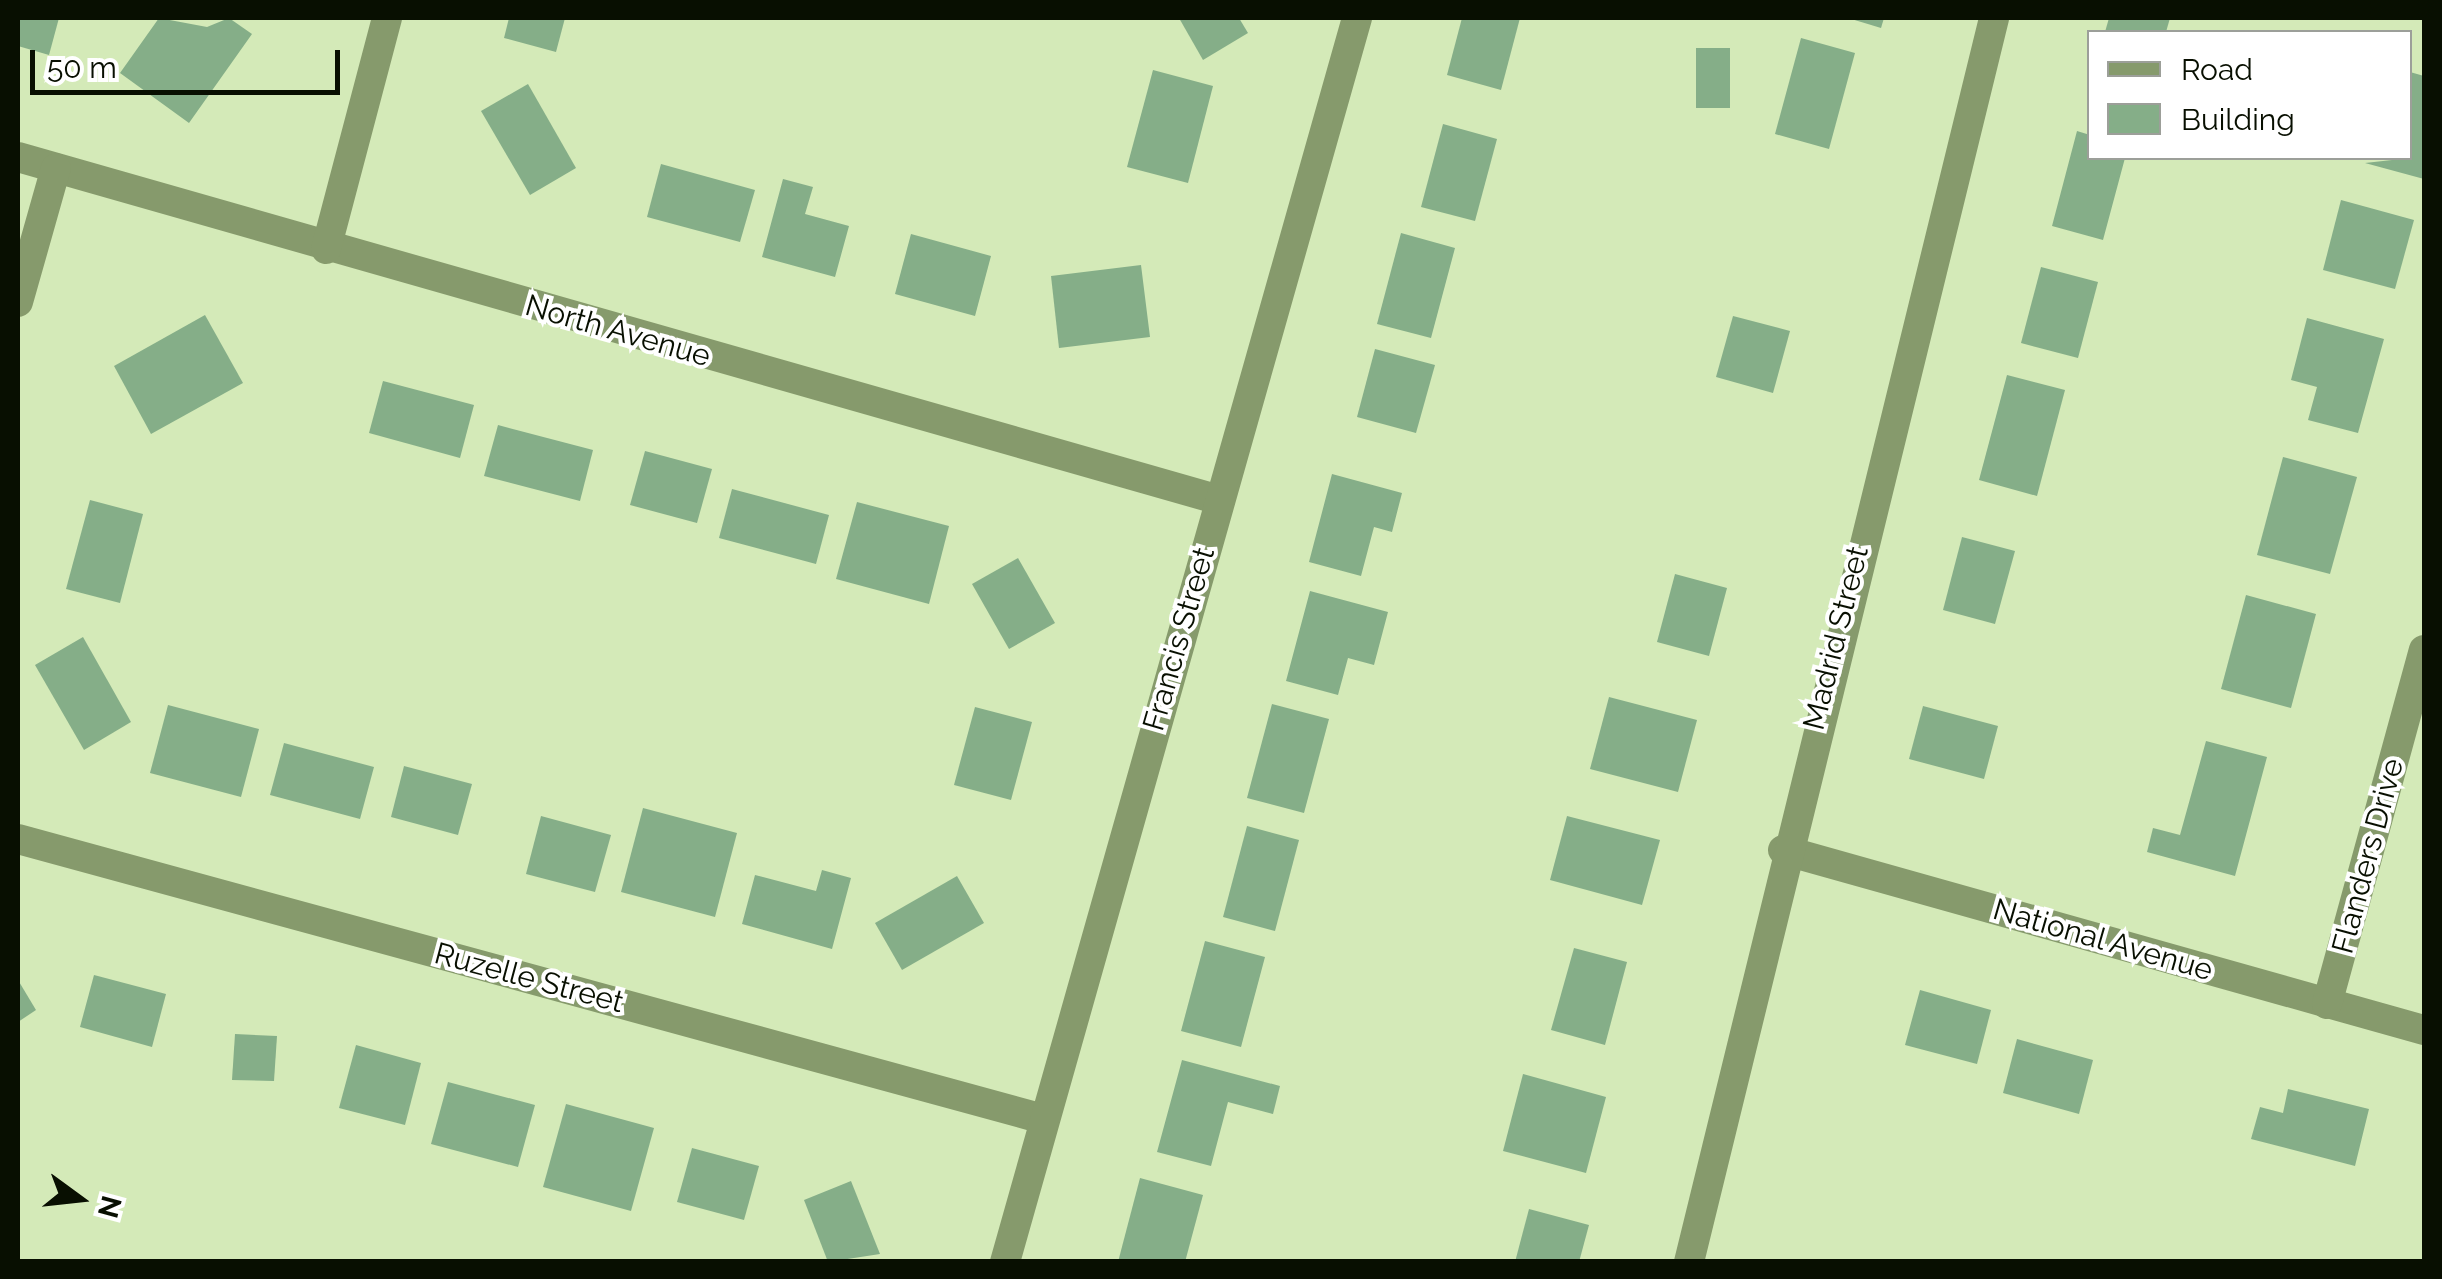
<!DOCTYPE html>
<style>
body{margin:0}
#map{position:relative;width:2442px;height:1279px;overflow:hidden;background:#d4eab8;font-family:Raleway,sans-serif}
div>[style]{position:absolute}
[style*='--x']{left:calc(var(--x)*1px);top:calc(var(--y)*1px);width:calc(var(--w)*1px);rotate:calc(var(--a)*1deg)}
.building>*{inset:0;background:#85ae88}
.minor>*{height:30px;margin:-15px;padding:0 15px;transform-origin:15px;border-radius:15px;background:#869a6c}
span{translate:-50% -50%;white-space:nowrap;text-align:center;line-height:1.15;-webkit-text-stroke:8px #fff;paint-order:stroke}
.street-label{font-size:30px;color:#080f01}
.frame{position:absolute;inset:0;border:20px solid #080f01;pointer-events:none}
.legend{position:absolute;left:2087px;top:30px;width:325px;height:130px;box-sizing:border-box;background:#fff;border:2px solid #9c9f99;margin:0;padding:12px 18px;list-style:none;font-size:30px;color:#080f01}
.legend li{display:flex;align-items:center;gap:20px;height:50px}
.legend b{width:50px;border:2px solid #9c9f99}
.north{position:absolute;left:30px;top:1149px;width:100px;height:100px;-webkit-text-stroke:8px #fff;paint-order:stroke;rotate:105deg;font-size:28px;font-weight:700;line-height:40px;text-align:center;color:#080f01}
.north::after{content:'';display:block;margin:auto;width:35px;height:45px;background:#080f01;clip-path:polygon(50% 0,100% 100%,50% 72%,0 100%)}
.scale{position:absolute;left:30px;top:50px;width:310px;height:45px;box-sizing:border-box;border:5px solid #080f01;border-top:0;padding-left:12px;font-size:30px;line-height:35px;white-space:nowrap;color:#080f01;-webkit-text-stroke:8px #fff;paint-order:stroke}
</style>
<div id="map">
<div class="building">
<div style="clip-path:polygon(18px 18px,59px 18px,49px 55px,18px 46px)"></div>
<div style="clip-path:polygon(159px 18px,207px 27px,229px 18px,252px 34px,189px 123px,120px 73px)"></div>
<div style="clip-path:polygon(509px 18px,565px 18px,556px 52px,504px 38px)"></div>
<div style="clip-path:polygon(1179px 18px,1239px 18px,1248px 33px,1203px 60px)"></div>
<div style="clip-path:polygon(1462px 18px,1520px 18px,1501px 90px,1447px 75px)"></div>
<div style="clip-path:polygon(1848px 18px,1884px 18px,1881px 28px)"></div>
<div style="clip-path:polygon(2109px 18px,2170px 18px,2166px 32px,2105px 32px)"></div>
<div style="clip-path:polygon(1801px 38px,1855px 53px,1829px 149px,1775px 134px)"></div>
<div style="clip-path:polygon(1696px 48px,1730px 48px,1730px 108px,1696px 108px)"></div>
<div style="clip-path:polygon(1153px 70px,1213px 86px,1188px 183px,1127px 167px)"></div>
<div style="clip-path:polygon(2410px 72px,2424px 76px,2424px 179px,2365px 163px,2410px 158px)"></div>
<div style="clip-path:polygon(528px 84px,576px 168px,530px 195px,481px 111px)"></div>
<div style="clip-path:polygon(1443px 124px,1497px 139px,1475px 221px,1421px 207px)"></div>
<div style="clip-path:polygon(2077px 131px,2090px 135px,2090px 158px,2125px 158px,2103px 240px,2052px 226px)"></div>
<div style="clip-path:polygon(661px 164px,755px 190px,740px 242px,647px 217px)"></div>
<div style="clip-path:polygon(783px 179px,813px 187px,805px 214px,849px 226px,835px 277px,762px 257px)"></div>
<div style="clip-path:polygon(2341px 200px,2414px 220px,2395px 289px,2323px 270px)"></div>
<div style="clip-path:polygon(1401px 233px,1455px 248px,1431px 338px,1377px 324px)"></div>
<div style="clip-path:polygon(911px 234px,991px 256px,975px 316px,895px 294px)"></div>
<div style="clip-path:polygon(1141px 265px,1150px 337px,1059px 348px,1051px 276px)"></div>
<div style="clip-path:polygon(2041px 267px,2098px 282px,2078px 358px,2021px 343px)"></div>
<div style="clip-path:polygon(205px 315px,243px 383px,151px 434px,114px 366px)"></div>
<div style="clip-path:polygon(1733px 316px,1790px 331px,1773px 393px,1716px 377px)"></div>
<div style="clip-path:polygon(2307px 318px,2384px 339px,2358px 433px,2308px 420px,2317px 387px,2291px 380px)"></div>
<div style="clip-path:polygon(1375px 349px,1435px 365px,1416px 433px,1357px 417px)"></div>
<div style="clip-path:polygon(2007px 375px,2065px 390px,2037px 496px,1979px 480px)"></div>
<div style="clip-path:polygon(383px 381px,474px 405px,460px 458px,369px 433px)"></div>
<div style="clip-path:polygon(498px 425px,593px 450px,580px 501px,484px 476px)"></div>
<div style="clip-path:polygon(645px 451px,712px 469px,697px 523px,630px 505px)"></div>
<div style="clip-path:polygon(2283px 457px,2357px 477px,2330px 574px,2257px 555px)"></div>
<div style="clip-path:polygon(1332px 474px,1402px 493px,1392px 532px,1374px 527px,1361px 576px,1309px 562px)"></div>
<div style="clip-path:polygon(732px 489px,829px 515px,816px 564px,719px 538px)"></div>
<div style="clip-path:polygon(90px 500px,143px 514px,120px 603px,66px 589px)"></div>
<div style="clip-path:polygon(857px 502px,949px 526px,929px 604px,836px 579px)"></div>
<div style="clip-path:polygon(1962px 537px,2015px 551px,1995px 624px,1943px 610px)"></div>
<div style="clip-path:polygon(1018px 558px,1055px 623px,1009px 649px,972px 584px)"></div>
<div style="clip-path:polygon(1675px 574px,1727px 588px,1709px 656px,1657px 642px)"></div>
<div style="clip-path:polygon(1310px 591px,1388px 612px,1374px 665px,1348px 658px,1338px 695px,1286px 681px)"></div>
<div style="clip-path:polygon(2246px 595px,2316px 614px,2291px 708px,2221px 689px)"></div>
<div style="clip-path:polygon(83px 637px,131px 722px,84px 750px,35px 665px)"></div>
<div style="clip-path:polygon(1609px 697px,1697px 720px,1678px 792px,1590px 769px)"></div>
<div style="clip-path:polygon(1272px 704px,1329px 719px,1304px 813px,1247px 798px)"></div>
<div style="clip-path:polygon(168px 705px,259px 729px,241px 797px,150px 773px)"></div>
<div style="clip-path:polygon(1923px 706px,1998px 726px,1984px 779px,1909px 759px)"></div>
<div style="clip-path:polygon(975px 707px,1032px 722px,1011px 800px,954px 785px)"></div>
<div style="clip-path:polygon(2206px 741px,2267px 757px,2235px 876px,2147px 852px,2153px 828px,2180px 835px)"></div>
<div style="clip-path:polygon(284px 743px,374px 767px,360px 819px,270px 795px)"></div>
<div style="clip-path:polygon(404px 766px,472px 784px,458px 835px,391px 817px)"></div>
<div style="clip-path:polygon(643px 808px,737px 833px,715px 917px,621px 892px)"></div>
<div style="clip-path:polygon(541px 816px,611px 835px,595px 892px,526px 874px)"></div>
<div style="clip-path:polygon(1567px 816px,1660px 840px,1642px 905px,1550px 880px)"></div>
<div style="clip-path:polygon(1247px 826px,1299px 840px,1275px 931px,1223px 917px)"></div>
<div style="clip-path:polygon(822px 870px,851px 878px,832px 949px,742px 924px,755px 875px,816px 891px)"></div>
<div style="clip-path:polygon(957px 876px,984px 923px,902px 970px,875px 923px)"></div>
<div style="clip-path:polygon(1205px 941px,1265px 957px,1241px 1047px,1181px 1031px)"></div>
<div style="clip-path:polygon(1574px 948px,1627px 962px,1605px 1045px,1551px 1030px)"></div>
<div style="clip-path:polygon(94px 975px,166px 994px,152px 1047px,80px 1027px)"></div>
<div style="clip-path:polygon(18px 980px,36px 1010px,18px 1022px)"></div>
<div style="clip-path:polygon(1920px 990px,1991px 1010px,1977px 1064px,1905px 1045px)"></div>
<div style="clip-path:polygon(235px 1034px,277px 1036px,274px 1081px,232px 1080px)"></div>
<div style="clip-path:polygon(2017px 1039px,2093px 1060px,2079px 1114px,2003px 1093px)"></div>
<div style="clip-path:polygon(356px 1045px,421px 1063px,405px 1125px,339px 1108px)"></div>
<div style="clip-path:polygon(1182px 1060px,1280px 1086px,1273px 1114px,1228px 1102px,1211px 1166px,1157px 1152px)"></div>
<div style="clip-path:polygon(1523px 1074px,1606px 1097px,1586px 1173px,1503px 1151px)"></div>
<div style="clip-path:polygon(448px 1082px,535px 1105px,518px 1167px,431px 1144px)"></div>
<div style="clip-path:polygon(2288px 1089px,2369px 1109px,2355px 1166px,2251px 1139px,2260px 1107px,2283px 1113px)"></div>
<div style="clip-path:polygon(566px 1104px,654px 1128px,631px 1211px,543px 1187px)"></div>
<div style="clip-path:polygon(692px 1148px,759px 1166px,744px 1220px,677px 1202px)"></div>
<div style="clip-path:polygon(1140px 1178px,1203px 1195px,1185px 1262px,1118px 1262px)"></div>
<div style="clip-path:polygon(851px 1181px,880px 1254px,828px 1262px,804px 1200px)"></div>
<div style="clip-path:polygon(1529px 1209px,1589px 1225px,1579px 1262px,1515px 1262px)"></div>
</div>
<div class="minor">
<div style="--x:18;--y:157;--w:1250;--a:15.93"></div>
<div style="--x:326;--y:249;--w:239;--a:-75.2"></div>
<div style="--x:18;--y:302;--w:139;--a:-74.2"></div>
<div style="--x:18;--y:839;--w:1059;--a:15.27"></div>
<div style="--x:1783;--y:850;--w:666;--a:15.69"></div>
<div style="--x:2327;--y:1004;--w:367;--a:-74.7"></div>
<div style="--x:1005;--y:1262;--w:1293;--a:-74.2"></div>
<div style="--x:1689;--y:1262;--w:1281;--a:-76.22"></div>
</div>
<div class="street-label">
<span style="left:618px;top:331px;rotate:16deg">North Avenue</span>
<span style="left:1836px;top:638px;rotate:-76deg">Madrid Street</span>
<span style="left:1179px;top:639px;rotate:-74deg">Francis Street</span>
<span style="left:2368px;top:856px;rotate:-75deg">Flanders Drive</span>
<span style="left:2103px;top:940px;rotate:16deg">National Avenue</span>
<span style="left:529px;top:978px;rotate:15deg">Ruzelle Street</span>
</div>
<div class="frame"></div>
<ul class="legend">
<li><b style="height:12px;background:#869a6c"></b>Road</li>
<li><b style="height:28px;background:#85ae88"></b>Building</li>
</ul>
<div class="north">N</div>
<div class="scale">50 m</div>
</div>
